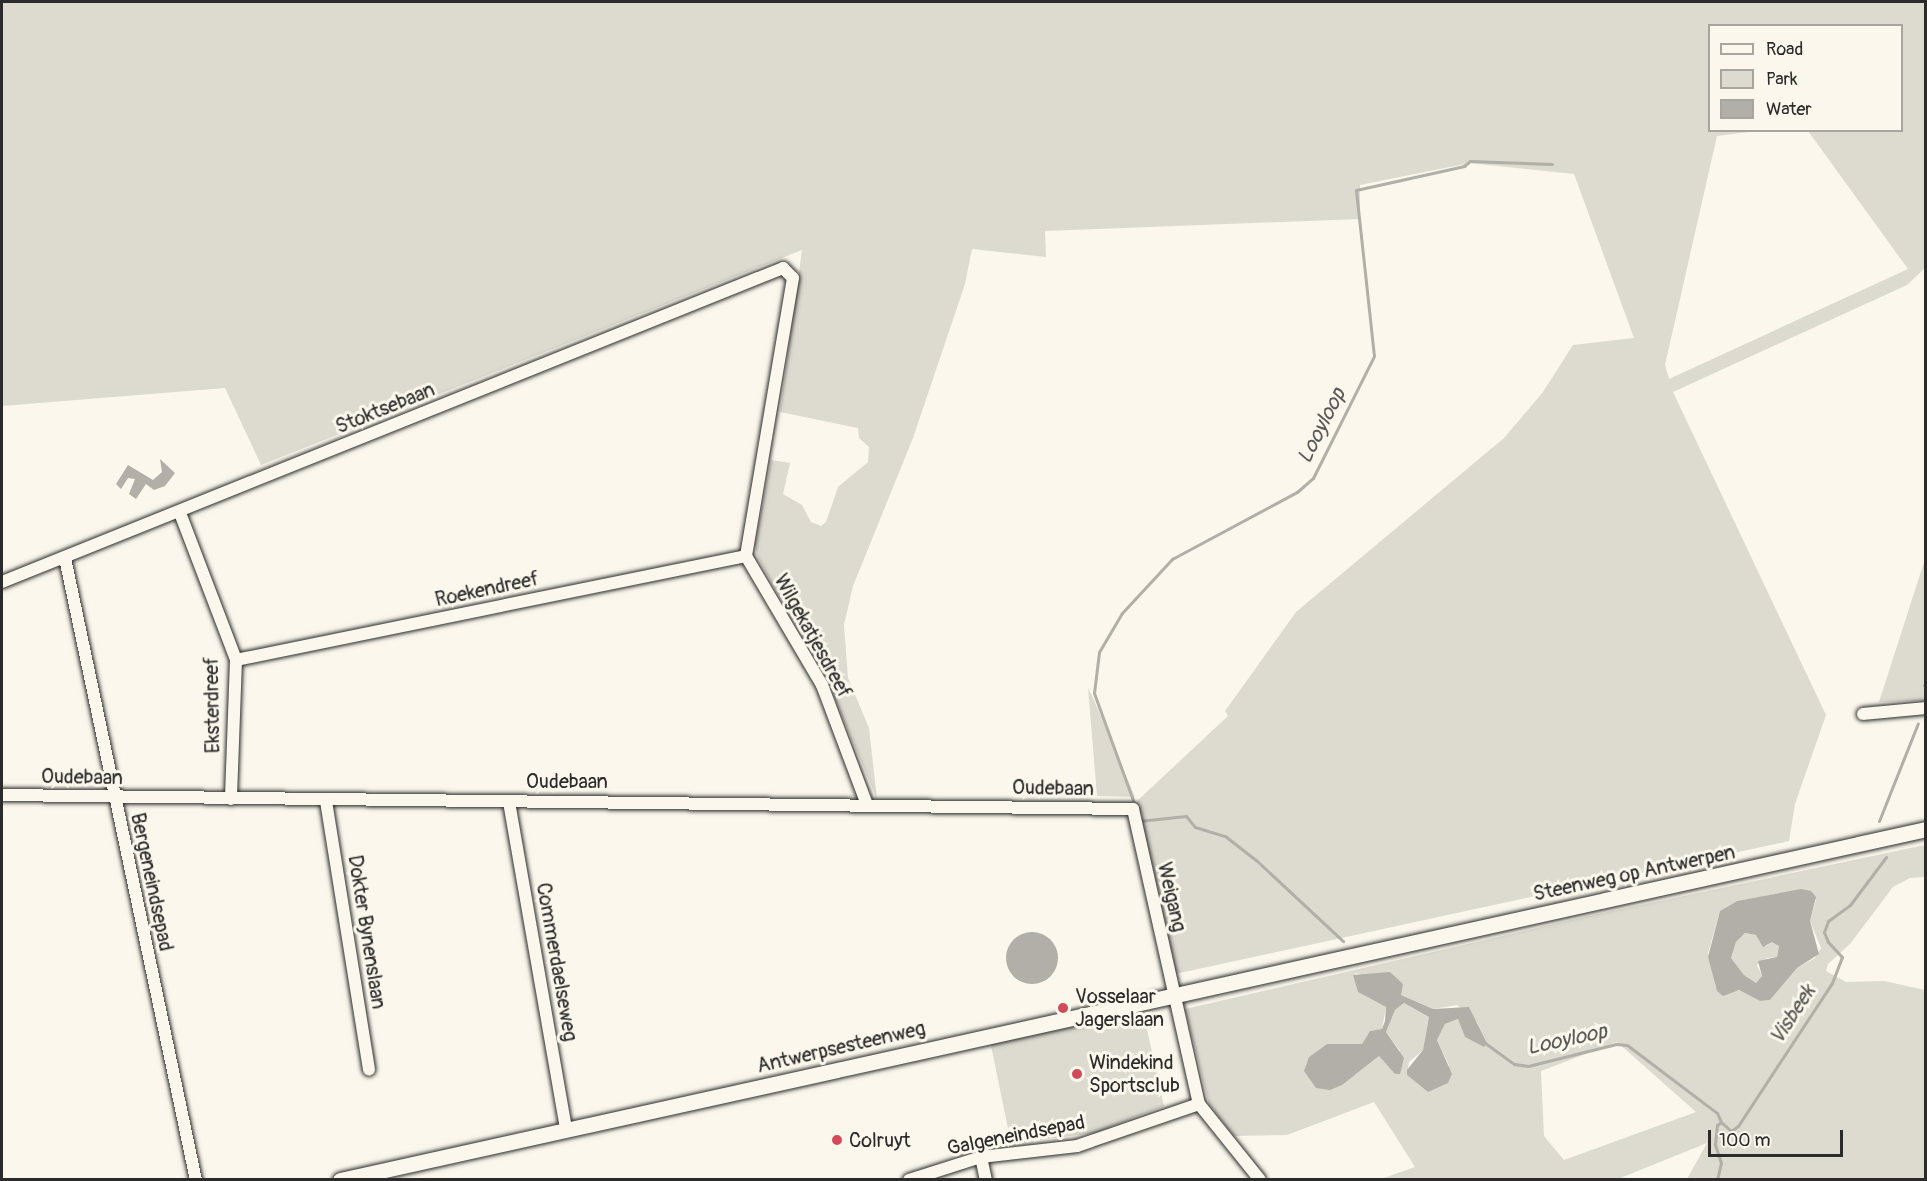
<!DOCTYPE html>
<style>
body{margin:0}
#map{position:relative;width:1927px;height:1181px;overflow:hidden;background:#fbf7ec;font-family:Pangolin,sans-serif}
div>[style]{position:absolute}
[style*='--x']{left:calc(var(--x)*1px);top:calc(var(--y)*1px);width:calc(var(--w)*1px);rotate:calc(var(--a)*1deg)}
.green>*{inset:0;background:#dddad0}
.water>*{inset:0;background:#b1afa7}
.round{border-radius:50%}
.stream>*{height:3px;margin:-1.5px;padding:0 1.5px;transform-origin:1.5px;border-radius:1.5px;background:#b1afa7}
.roads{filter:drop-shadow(0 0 2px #2b2b2b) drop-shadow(0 0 2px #2b2b2b)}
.minor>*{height:12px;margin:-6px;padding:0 6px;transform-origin:6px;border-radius:6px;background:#fbf7ec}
.major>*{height:15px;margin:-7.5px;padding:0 7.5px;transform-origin:7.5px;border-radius:7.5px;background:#fbf7ec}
.dots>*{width:16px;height:16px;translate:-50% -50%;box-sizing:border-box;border:3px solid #fbf7ec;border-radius:50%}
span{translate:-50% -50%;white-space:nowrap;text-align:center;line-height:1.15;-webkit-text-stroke:6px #fbf7ec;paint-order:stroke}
.street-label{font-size:20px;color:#2b2b2b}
.poi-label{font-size:20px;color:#2b2b2b}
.left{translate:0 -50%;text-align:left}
.water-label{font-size:21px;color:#5a5956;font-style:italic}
.frame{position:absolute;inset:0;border:3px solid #2b2b2b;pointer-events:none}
.legend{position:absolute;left:1708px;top:24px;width:195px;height:108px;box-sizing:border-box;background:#fbf7ec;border:2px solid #a8a59f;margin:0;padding:8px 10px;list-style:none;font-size:18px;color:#2b2b2b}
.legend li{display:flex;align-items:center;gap:12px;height:30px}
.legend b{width:30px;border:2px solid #a8a59f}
.scale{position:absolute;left:1708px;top:1130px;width:135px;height:27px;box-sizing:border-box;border:3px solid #2b2b2b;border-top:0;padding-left:8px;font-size:18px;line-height:21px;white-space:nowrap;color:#2b2b2b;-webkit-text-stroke:4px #fbf7ec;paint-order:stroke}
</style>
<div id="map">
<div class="green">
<div style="clip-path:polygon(evenodd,2px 2px,1925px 2px,1925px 268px,1907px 285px,1673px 392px,1826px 715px,1795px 804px,1789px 841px,1175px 974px,1136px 802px,1228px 716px,1225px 711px,1296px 612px,1504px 438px,1543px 392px,1573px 345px,1634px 338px,1574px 174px,1470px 163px,1360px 185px,1360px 219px,1045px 231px,1046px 257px,972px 249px,965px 284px,913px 438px,853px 586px,844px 625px,848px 678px,869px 728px,877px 799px,829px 685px,758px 558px,755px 545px,771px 460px,790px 463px,783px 494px,802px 505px,811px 522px,821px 526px,826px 522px,838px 487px,868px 462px,869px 447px,859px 438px,858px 428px,780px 412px,802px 250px,261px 465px,225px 388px,2px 406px,2px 2px,1710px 26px,1902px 26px,1902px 130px,1808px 131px,1908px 269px,1669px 379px,1665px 365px,1717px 136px,1757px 131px,1710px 130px,1710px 26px)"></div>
<div style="clip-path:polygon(1925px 559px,1925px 701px,1879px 702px)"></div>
<div style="clip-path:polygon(1088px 688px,1094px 700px,1135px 797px,1097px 796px)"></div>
<div style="clip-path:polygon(evenodd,1925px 845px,1925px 877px,1910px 878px,1893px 887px,1850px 944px,1828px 964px,1826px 971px,1846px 982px,1884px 981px,1925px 990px,1925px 1179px,1687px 1179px,1707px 1143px,1618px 1179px,1381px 1179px,1415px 1167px,1374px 1102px,1287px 1135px,1234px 1136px,1209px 1104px,1185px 1009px,1589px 916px,1925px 845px,1792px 891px,1816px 900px,1810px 921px,1821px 948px,1815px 958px,1797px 968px,1770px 1000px,1760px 1001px,1741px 991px,1716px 988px,1708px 953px,1720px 911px,1737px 901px,1792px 891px,1925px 845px,1390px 972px,1401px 995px,1433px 1009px,1457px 1005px,1477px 1022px,1487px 1043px,1484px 1047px,1465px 1037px,1459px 1019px,1445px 1024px,1437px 1040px,1449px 1065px,1428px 1092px,1407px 1075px,1409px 1062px,1423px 1050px,1429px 1017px,1404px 1003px,1395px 1010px,1386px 1032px,1400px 1051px,1395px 1074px,1379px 1056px,1355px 1075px,1309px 1057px,1327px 1044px,1362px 1044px,1370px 1031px,1382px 1029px,1386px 1007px,1358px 992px,1355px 973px,1369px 977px,1390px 972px,1925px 845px,1617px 1042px,1696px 1112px,1564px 1160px,1544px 1136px,1541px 1071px,1617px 1042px)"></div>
<div style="clip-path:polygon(1745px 933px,1756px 935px,1766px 946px,1772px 942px,1779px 945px,1777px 957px,1767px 958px,1757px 965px,1762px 976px,1756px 983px,1744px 975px,1731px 958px,1736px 942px)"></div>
<div style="clip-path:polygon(1142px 1007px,1164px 1106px,1095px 1133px,1011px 1143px,990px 1041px)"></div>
</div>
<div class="water">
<div style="clip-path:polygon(160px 459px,175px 473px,165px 486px,154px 490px,146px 484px,136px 499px,129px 494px,135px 479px,128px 478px,121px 489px,116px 484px,128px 465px,153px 480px,162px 472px)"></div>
<div style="clip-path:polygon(evenodd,1801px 889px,1811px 891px,1816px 897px,1810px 921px,1819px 954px,1797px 968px,1770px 1000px,1760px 1001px,1739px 990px,1723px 996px,1717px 991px,1708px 957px,1720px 911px,1737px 901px,1801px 889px,1745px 933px,1756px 935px,1763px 947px,1772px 942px,1779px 946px,1777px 957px,1758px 961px,1762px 976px,1756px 983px,1744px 975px,1731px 958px,1736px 942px,1745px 933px)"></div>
<div class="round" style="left:1006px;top:932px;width:52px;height:52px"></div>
<div style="clip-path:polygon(1390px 972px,1403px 984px,1401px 995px,1433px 1009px,1469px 1007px,1487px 1043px,1484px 1047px,1465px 1037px,1458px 1019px,1445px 1024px,1437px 1040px,1452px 1074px,1448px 1083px,1428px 1092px,1407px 1075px,1407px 1070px,1423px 1050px,1429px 1017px,1404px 1003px,1395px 1010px,1386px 1032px,1404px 1058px,1400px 1074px,1395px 1074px,1379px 1056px,1342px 1085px,1330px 1090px,1316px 1088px,1304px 1071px,1309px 1057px,1327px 1044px,1362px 1044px,1370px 1031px,1382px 1029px,1385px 1021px,1386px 1007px,1358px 992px,1353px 975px)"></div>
</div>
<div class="stream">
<div style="--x:1924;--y:685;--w:2;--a:-27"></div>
<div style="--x:1134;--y:803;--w:117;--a:-110"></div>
<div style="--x:1094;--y:693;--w:41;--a:-83"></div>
<div style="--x:1099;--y:652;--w:45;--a:-59.5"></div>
<div style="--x:1122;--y:613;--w:74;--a:-47.2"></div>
<div style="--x:1172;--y:559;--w:142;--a:-28.2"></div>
<div style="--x:1297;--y:492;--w:21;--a:-41"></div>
<div style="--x:1313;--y:478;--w:136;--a:-63.4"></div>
<div style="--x:1374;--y:356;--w:167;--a:-96.2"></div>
<div style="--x:1356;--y:190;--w:111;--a:-12.5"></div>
<div style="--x:1464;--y:166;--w:8;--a:-40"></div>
<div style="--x:1470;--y:161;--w:82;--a:2.1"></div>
<div style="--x:1139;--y:821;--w:47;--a:-6.1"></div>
<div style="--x:1186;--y:816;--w:14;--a:51"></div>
<div style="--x:1195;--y:827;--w:31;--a:17"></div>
<div style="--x:1225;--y:836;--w:39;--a:38"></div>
<div style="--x:1256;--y:860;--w:119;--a:43"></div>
<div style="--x:1879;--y:821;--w:105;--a:-68.3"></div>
<div style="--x:1485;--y:1043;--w:36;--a:36"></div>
<div style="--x:1514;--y:1064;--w:14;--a:8"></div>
<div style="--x:1528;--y:1066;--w:91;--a:-14"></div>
<div style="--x:1616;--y:1044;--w:11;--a:5"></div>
<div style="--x:1627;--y:1045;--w:113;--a:37.1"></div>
<div style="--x:1717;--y:1113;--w:10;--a:66"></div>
<div style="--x:1717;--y:1180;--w:17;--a:-77"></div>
<div style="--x:1721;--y:1163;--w:20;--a:-108"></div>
<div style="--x:1715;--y:1144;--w:19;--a:-84"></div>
<div style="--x:1717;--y:1125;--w:5;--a:-37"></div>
<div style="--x:1721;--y:1122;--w:13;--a:42"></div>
<div style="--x:1731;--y:1131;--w:9;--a:-36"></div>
<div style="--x:1738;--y:1126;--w:171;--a:-56.7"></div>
<div style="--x:1832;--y:983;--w:28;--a:-69"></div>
<div style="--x:1842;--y:957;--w:21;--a:-133"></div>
<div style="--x:1828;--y:942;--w:11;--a:-112"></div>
<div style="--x:1824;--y:932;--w:12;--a:-70"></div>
<div style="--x:1828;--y:921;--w:27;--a:-36"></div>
<div style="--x:1850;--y:905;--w:60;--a:-53.1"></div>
</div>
<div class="roads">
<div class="minor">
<div style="--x:180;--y:513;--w:157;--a:69.1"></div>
<div style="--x:236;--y:660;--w:139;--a:92.1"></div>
<div style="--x:746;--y:556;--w:150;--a:59.5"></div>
<div style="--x:822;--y:685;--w:128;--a:69.4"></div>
<div style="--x:65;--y:558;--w:636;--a:78.11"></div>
<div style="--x:2;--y:582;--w:842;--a:-21.9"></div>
<div style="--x:783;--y:268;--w:14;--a:45"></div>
<div style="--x:793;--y:278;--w:282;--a:99.6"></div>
<div style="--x:236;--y:660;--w:520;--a:-11.53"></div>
<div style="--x:1863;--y:714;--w:63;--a:-5.4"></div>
<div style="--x:2;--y:795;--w:1131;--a:0.71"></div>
<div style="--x:1133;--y:809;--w:302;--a:77.4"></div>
<div style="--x:1199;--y:1104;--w:97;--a:51.2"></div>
<div style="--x:326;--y:801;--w:272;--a:80.9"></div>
<div style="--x:509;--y:802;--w:332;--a:80.1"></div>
<div style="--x:981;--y:1157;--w:24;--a:78"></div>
<div style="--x:909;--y:1180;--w:76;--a:-17.7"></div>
<div style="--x:981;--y:1157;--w:97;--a:-6.5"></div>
<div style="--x:1077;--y:1146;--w:129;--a:-19"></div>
</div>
<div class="major">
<div style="--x:340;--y:1180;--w:1624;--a:-12.48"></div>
</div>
</div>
<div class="dots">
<div style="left:1063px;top:1008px;background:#d1495b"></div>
<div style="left:1077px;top:1074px;background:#d1495b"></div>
<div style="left:837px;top:1140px;background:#d1495b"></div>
</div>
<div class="street-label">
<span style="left:385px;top:408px;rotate:-22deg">Stoktsebaan</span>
<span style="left:487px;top:589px;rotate:-12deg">Roekendreef</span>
<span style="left:813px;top:636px;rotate:61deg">Wilgekatjesdreef</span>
<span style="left:212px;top:705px;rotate:-91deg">Eksterdreef</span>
<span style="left:82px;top:777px;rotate:1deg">Oudebaan</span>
<span style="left:567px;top:781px">Oudebaan</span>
<span style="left:1053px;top:788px;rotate:1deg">Oudebaan</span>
<span style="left:1634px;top:873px;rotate:-12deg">Steenweg op Antwerpen</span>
<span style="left:152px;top:882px;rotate:78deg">Bergeneindsepad</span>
<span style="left:1172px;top:897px;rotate:77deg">Weigang</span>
<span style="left:367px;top:932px;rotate:81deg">Dokter Bynenslaan</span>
<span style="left:557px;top:962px;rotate:80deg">Commerdaelseweg</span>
<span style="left:841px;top:1047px;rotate:-13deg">Antwerpsesteenweg</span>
<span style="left:1016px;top:1135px;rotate:-11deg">Galgeneindsepad</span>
</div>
<div class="poi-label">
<span class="left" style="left:1075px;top:1008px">Vosselaar<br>Jagerslaan</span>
<span class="left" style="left:1089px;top:1074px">Windekind<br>Sportsclub</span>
<span class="left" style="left:849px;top:1140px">Colruyt</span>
</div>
<div class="water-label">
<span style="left:1322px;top:426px;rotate:-63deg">Looyloop</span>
<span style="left:1793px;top:1015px;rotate:-57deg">Visbeek</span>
<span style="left:1567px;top:1040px;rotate:-12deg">Looyloop</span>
</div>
<div class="frame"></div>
<ul class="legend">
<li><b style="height:8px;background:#fbf7ec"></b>Road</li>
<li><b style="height:16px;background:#dddad0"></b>Park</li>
<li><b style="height:16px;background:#b1afa7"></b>Water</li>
</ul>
<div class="scale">100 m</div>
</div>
